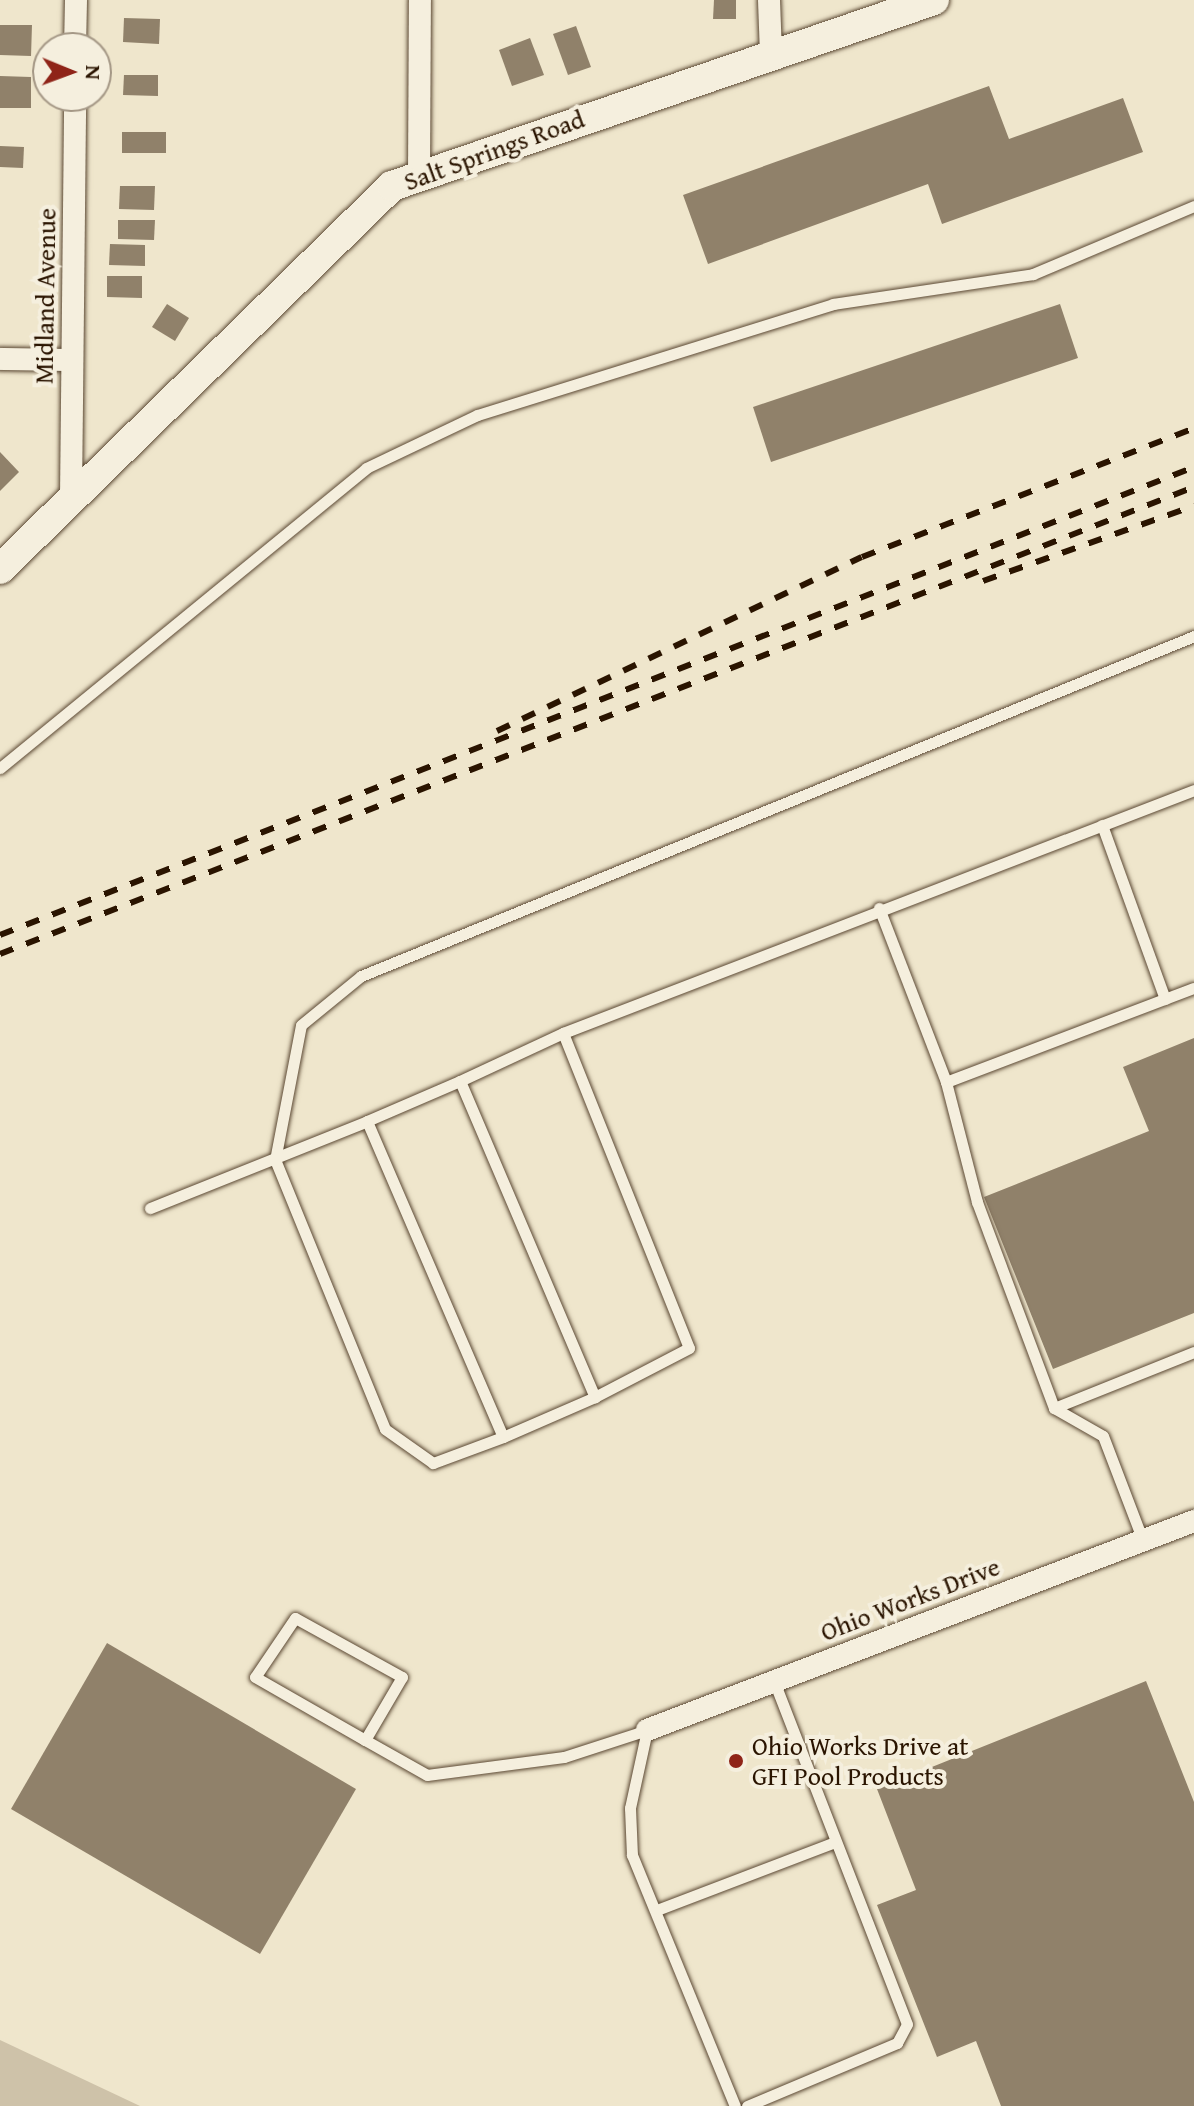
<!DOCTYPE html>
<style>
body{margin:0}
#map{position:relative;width:1194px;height:2106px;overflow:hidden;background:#efe6cc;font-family:"Gentium Book Plus",serif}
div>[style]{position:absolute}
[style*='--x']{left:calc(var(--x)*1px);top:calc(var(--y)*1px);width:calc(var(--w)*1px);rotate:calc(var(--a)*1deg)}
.green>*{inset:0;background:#cec2a9}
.building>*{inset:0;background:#90816a}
.roads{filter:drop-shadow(0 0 2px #5b4833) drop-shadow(0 0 2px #5b4833)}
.lane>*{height:11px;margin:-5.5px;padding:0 5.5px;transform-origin:5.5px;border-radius:5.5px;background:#f5efde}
.street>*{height:22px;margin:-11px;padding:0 11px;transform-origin:11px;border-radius:11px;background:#f5efde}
.secondary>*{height:30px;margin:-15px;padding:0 15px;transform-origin:15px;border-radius:15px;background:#f5efde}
.rail>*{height:6px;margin-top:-3px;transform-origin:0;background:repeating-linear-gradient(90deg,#2a1400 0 14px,transparent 0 28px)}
.dots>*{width:22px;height:22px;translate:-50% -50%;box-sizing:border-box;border:4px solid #f5efde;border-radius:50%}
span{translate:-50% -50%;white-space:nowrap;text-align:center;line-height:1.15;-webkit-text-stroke:8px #f5efde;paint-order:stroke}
.street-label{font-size:26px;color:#2a1400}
.poi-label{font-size:26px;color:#2a1400}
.left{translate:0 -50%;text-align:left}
.north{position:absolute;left:32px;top:32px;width:80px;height:80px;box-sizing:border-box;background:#f5efde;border:2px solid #a49785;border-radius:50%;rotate:91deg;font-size:22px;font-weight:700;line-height:32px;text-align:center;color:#2a1400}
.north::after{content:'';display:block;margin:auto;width:28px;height:36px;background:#8f2418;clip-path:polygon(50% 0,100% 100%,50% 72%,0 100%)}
</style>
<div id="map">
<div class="green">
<div style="clip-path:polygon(0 2040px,140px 2106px,0 2106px)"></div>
</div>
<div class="building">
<div style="clip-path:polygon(714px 0,736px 0,736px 19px,713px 19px)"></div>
<div style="clip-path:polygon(124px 18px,160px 19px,159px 44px,123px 42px)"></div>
<div style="clip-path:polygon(0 25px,32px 25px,31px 56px,0 55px)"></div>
<div style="clip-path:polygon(576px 26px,591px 67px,568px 75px,553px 34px)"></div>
<div style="clip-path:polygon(530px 38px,544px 75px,512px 86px,499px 50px)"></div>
<div style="clip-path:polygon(124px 75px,158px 75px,158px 96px,123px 95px)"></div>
<div style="clip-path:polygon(0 76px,31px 77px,31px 108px,0 108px)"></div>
<div style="clip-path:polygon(989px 86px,1009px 139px,1123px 98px,1143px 152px,942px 224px,928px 184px,708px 264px,683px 195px)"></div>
<div style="clip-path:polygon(122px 132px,166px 132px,166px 153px,122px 153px)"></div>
<div style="clip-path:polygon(0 146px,24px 147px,23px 168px,0 167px)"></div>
<div style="clip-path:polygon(120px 186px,155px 186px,154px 210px,119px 209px)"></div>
<div style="clip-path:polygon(118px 220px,155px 220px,154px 240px,118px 239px)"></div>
<div style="clip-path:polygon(110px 244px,145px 245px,145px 266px,109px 265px)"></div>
<div style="clip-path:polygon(107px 276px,142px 276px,142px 298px,107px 297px)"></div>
<div style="clip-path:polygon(167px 304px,189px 318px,175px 341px,152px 327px)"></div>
<div style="clip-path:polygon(1060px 304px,1078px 358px,771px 462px,753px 407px)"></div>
<div style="clip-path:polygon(0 452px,19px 472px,0 491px)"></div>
<div style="clip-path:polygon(1194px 1038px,1194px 1313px,1053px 1369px,984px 1197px,1149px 1131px,1123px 1067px)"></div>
<div style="clip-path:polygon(107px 1643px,356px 1789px,260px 1954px,11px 1809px)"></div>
<div style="clip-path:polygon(1146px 1681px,1194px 1802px,1194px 2106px,1001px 2106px,976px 2041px,937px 2057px,877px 1905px,916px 1890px,877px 1789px)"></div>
</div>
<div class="roads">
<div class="lane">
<div style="--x:0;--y:768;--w:473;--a:-39.3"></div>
<div style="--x:366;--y:468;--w:123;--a:-25.5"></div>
<div style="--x:477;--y:415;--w:373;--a:-17.3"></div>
<div style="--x:833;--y:304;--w:202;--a:-8.5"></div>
<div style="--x:1033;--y:274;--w:175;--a:-22.9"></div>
<div style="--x:1102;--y:825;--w:185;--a:70.1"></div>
<div style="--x:879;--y:908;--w:186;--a:68.9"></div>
<div style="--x:946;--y:1082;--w:265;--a:-20.8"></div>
<div style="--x:563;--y:1033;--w:676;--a:-21.06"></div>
<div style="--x:460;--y:1081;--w:114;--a:-25"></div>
<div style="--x:563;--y:1033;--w:339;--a:68.2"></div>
<div style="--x:689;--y:1348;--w:106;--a:152.5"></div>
<div style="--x:946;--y:1082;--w:124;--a:75.5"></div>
<div style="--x:977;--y:1202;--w:220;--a:69.5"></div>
<div style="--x:1054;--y:1408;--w:56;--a:29.7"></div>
<div style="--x:1103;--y:1436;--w:112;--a:69.1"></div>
<div style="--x:150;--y:1208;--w:234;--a:-21.8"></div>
<div style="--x:1054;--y:1408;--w:151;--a:-21.8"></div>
<div style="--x:503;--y:1437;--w:344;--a:-113.3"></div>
<div style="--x:367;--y:1121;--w:101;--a:-23.3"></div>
<div style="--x:460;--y:1081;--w:344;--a:66.9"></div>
<div style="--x:595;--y:1397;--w:100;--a:156.5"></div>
<div style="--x:503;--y:1437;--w:75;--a:159.6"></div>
<div style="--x:433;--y:1463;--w:59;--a:-144.7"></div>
<div style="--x:385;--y:1429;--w:291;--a:-112.2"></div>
<div style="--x:275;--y:1160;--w:137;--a:-79.1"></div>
<div style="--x:301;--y:1025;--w:77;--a:-39.2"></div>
<div style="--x:361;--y:976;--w:900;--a:-22.2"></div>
<div style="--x:647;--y:1730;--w:80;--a:102.3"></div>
<div style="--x:630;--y:1808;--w:47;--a:87.6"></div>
<div style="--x:632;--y:1855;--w:271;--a:67.7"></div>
<div style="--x:365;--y:1740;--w:73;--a:-59.6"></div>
<div style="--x:402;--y:1677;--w:122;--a:-151.1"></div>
<div style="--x:295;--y:1618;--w:71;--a:124.1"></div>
<div style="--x:255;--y:1677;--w:127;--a:29.8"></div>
<div style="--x:365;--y:1740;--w:71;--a:29.4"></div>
<div style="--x:427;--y:1775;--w:138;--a:-7.5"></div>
<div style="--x:564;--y:1757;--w:87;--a:-18"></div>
<div style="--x:657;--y:1910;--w:191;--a:-20.9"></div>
<div style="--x:747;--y:2106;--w:163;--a:-22.8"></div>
<div style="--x:897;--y:2043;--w:21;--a:-62"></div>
<div style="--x:907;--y:2024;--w:368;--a:-111.2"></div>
</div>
<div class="street">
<div style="--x:769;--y:0;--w:55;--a:87.9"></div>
<div style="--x:75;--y:48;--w:48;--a:-88.8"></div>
<div style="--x:419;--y:176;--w:176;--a:-89.7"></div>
<div style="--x:0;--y:359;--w:72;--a:0.8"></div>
<div style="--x:71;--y:497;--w:401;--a:-89.4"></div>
<div style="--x:647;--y:1730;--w:586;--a:-20.91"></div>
</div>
<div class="secondary">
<div style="--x:0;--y:569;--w:548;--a:-44.33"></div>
<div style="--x:392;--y:186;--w:573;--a:-18.94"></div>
</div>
</div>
<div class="rail">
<div style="--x:983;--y:581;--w:224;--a:-19.6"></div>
<div style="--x:497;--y:731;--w:404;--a:-25.5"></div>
<div style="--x:862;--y:557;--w:356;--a:-21.2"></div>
<div style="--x:0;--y:935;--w:1282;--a:-21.4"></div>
<div style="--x:0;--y:954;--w:1282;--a:-21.36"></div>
</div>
<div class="dots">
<div style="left:736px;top:1761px;background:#8f2418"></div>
</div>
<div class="street-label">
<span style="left:494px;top:150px;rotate:-20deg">Salt Springs Road</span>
<span style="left:45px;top:296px;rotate:-89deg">Midland Avenue</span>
<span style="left:910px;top:1599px;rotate:-21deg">Ohio Works Drive</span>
</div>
<div class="poi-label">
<span class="left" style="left:752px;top:1761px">Ohio Works Drive at<br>GFI Pool Products</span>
</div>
<div class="north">N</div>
</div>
